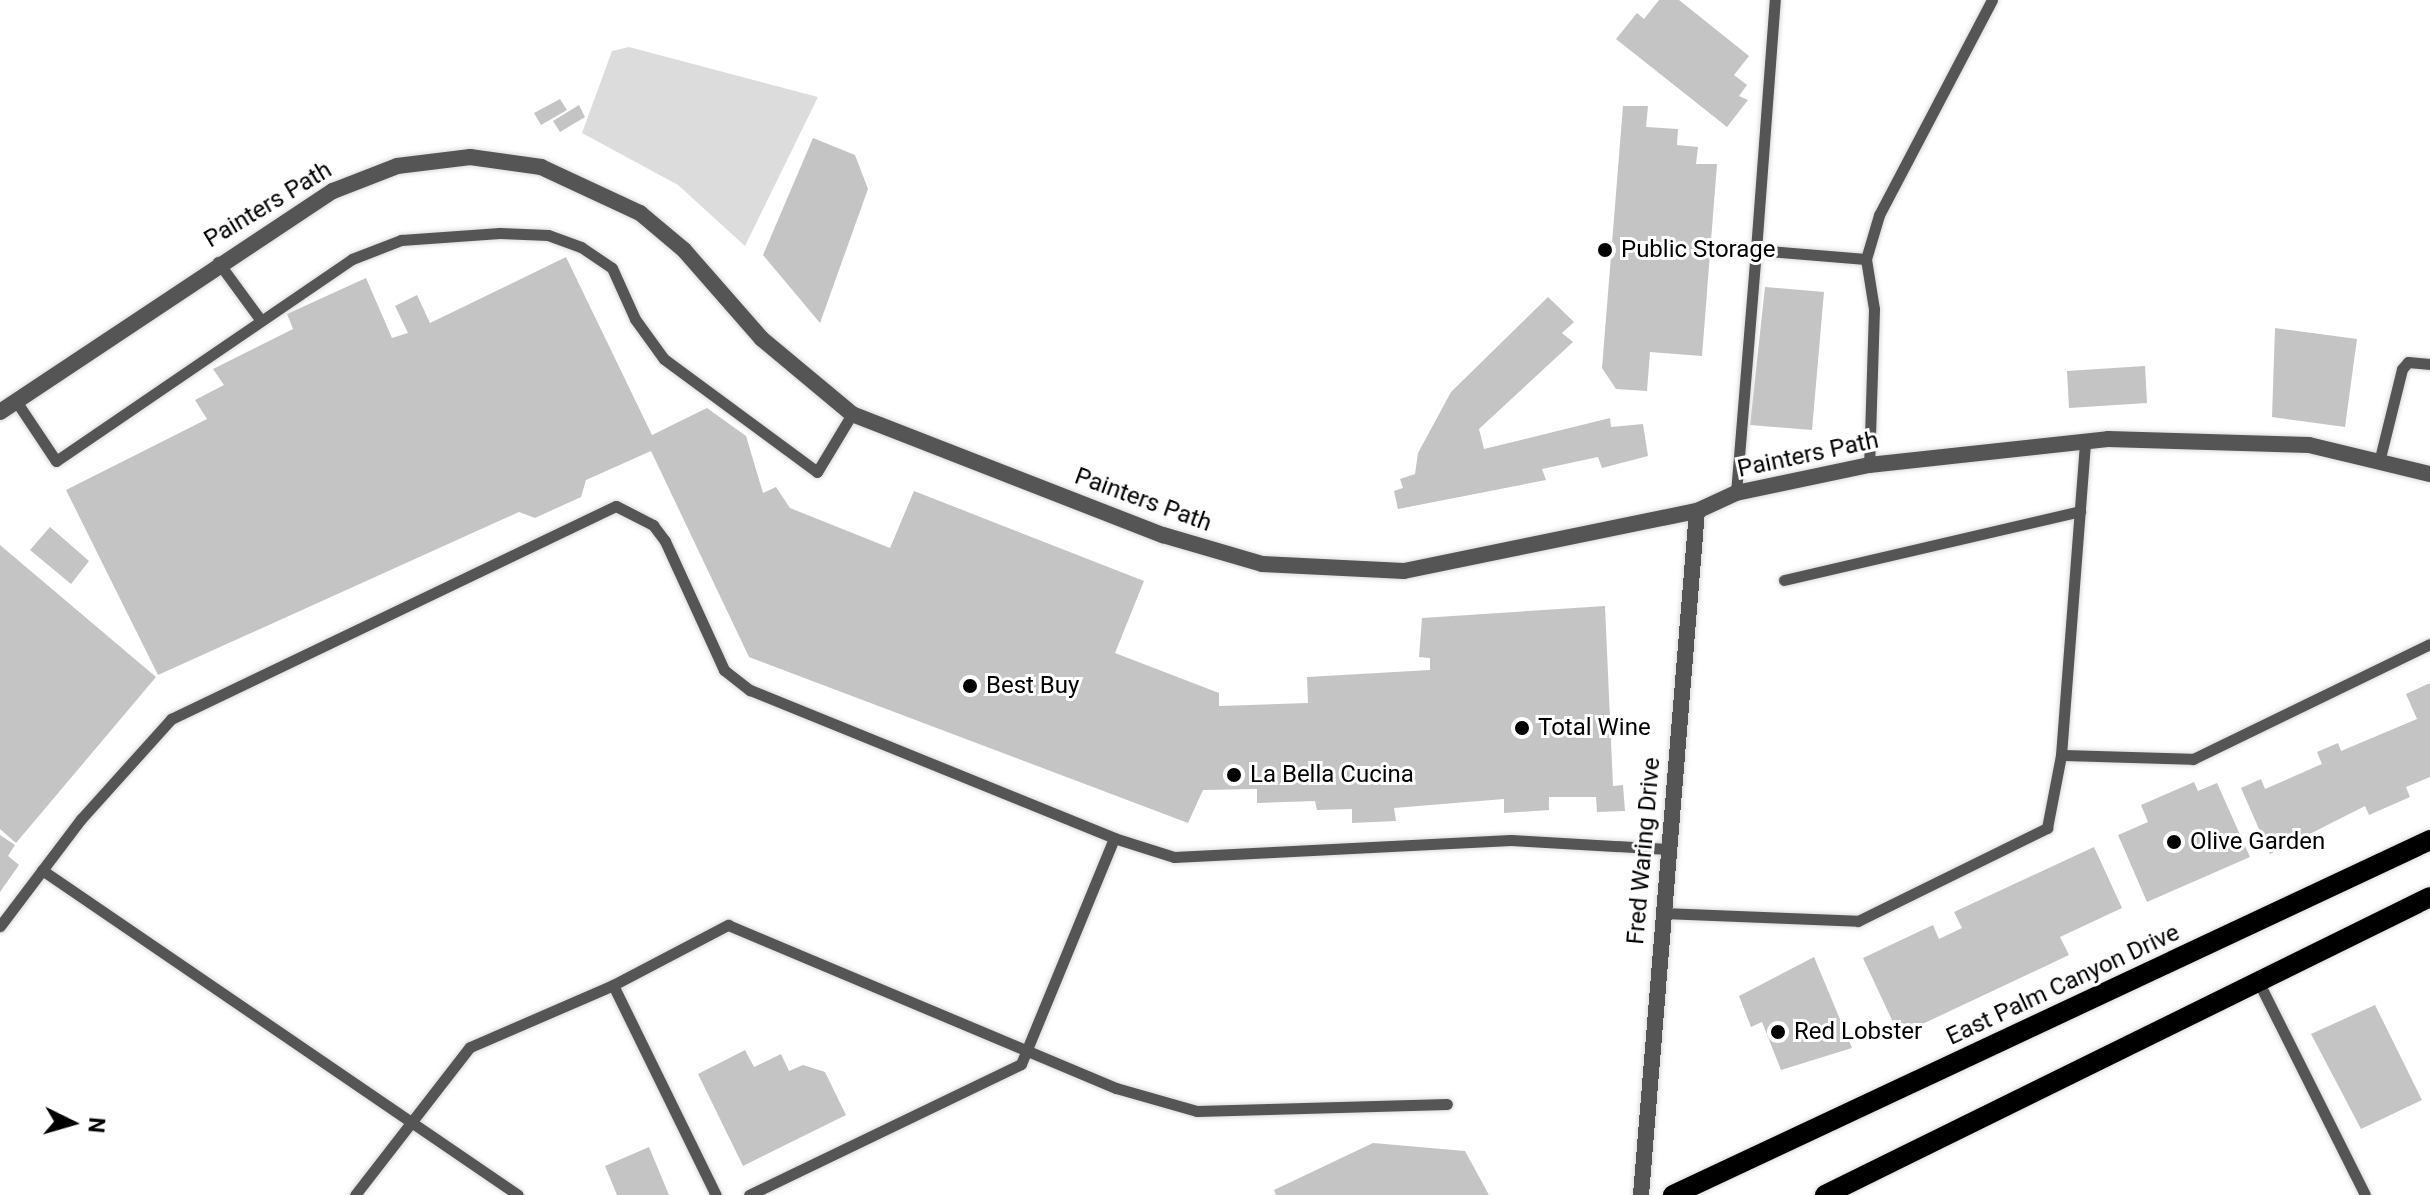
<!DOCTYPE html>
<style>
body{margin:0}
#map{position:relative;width:2430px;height:1195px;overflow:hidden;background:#fff;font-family:Roboto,sans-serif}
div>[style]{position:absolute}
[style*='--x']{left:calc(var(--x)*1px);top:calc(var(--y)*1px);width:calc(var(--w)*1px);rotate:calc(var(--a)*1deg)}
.green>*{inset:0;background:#dcdcdc}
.building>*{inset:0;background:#c4c4c4}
.roads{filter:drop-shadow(0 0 2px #dbdbdb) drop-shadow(0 0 2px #dbdbdb)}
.service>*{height:11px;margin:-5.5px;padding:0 5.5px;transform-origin:5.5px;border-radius:5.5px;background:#555}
.minor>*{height:16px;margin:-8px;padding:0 8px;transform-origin:8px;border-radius:8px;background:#555}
.tertiary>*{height:16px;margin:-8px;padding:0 8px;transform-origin:8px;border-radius:8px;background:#555}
.primary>*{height:20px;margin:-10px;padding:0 10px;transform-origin:10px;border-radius:10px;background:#000}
.dots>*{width:22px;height:22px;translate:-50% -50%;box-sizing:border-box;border:4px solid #fff;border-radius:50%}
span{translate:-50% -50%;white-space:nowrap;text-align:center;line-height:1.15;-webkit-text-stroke:6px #fff;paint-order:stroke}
.street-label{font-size:24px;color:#000}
.poi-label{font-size:24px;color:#000}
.left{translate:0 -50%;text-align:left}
.north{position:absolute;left:32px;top:1083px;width:80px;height:80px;-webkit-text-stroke:6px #fff;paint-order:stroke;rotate:95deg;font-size:22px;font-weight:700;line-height:32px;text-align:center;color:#000}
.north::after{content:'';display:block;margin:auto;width:28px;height:36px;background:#000;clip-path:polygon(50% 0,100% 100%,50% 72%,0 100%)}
</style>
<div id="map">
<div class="green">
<div style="clip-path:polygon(629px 47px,818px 97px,745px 246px,678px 185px,582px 133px,612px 51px)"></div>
</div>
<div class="building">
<div style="clip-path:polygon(1659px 0,1679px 0,1749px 56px,1734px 75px,1747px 85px,1739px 96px,1748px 100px,1727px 127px,1616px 39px,1637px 13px,1644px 19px)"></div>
<div style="clip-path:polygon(560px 99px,567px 110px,541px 125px,534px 113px)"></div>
<div style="clip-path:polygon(579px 105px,585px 117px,560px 132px,553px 121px)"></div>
<div style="clip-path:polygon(1623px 106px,1648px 106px,1646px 127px,1678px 129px,1677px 145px,1698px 147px,1696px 164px,1717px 164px,1702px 356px,1650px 352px,1647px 391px,1616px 389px,1602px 368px)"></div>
<div style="clip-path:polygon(813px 138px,855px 155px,868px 189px,820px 323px,763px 255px)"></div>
<div style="clip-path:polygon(566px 257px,652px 435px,707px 408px,746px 436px,763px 493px,776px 487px,790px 508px,890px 548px,914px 491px,1144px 581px,1115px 653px,1219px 693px,1219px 706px,1308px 703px,1307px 677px,1430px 670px,1430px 658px,1419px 657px,1422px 618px,1605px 606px,1613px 786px,1623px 785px,1625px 811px,1597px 812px,1596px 797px,1549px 797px,1549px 810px,1504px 813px,1504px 799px,1394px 808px,1396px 821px,1352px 823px,1352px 809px,1317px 810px,1315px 801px,1257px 803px,1257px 789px,1203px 790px,1188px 823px,749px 657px,651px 451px,586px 480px,581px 497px,535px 518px,519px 512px,158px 675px,66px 490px,207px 419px,195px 400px,224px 385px,213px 369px,293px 329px,287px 314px,366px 278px,392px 338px,408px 333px,395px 306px,417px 295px,430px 323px)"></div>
<div style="clip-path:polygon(1765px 287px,1824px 292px,1812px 430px,1750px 425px)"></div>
<div style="clip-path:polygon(1548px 297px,1574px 322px,1562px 333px,1573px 342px,1479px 429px,1484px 449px,1610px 418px,1611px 427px,1643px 424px,1648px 456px,1602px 468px,1598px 457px,1542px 469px,1546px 480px,1398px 509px,1394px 491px,1403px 488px,1400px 479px,1415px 474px,1418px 453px,1451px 392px)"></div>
<div style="clip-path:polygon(2275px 328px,2357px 339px,2345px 427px,2272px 417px)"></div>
<div style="clip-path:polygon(2145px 366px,2147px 403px,2069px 408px,2067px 371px)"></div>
<div style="clip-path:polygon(50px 527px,89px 561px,71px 584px,30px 550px)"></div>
<div style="clip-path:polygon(0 545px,156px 677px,16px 843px,0 829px)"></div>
<div style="clip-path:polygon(2430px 683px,2430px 777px,2406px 787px,2410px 797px,2369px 815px,2365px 806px,2270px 854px,2241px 788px,2261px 779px,2265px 789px,2322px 764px,2317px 752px,2338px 743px,2341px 751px,2417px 719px,2406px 694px)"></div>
<div style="clip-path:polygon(2194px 782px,2198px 791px,2217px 783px,2250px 857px,2147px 902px,2118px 835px,2148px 822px,2141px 805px)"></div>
<div style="clip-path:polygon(0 835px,15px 845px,8px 856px,19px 865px,0 892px)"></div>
<div style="clip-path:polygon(2094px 847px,2122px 908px,2060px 937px,2069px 955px,1899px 1035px,1863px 958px,1933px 925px,1939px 939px,1962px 928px,1954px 912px)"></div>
<div style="clip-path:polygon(1814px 957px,1852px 1048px,1781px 1070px,1762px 1022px,1751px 1027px,1739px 996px)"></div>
<div style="clip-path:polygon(2375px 1005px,2422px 1100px,2361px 1129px,2311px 1034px)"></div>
<div style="clip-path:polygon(745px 1050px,754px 1067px,781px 1054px,789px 1071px,803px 1065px,825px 1072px,846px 1115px,743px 1166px,698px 1074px)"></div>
<div style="clip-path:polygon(1373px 1143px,1465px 1151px,1489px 1195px,1276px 1195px,1274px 1190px)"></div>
<div style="clip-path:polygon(649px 1147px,669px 1195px,617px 1195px,605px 1166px)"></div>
</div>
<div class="roads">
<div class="service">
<div style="--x:1756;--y:250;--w:251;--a:-85.7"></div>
<div style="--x:1866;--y:259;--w:46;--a:-73.5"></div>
<div style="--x:1879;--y:215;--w:243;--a:-62.3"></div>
<div style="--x:218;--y:262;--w:69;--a:53.8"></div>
<div style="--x:16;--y:401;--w:72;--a:56.3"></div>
<div style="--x:56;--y:461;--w:358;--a:-34.3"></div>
<div style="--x:352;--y:259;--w:53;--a:-21.2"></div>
<div style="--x:401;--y:240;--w:99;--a:-4"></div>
<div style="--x:500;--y:233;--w:48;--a:2.4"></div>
<div style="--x:548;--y:235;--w:35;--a:20"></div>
<div style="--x:581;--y:247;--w:37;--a:34"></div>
<div style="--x:612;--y:268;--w:56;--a:65.7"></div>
<div style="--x:635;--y:319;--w:49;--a:54.1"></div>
<div style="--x:664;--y:359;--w:190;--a:36.4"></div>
<div style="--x:817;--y:472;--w:68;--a:-58.9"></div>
<div style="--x:2380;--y:458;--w:92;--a:-76.1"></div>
<div style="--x:2402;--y:369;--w:9;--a:-49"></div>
<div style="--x:2408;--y:362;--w:22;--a:5"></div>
<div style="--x:1736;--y:493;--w:244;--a:-85.3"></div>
<div style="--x:1756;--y:250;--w:110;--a:4.7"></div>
<div style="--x:1866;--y:259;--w:51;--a:80.9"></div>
<div style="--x:1874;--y:309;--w:156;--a:91.8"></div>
<div style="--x:1784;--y:580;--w:304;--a:-13.1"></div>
<div style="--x:2061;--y:755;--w:132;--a:1.7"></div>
<div style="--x:2193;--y:759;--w:263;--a:-25.9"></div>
<div style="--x:42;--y:870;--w:576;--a:34.32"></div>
<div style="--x:1662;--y:913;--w:196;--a:2.3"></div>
<div style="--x:1858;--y:921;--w:211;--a:-26.2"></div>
<div style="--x:2047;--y:828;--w:74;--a:-79.1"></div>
<div style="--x:2061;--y:755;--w:315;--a:-85.6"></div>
<div style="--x:0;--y:926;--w:134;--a:-52.9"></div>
<div style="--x:81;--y:819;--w:135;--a:-48"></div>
<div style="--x:171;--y:719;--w:493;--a:-25.6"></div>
<div style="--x:616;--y:506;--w:42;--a:27.2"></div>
<div style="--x:653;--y:525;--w:20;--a:53"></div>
<div style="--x:665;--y:541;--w:142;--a:65.4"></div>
<div style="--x:724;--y:670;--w:33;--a:38"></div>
<div style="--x:750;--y:690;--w:393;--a:22.1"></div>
<div style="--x:1114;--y:838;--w:63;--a:17.6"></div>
<div style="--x:1174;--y:857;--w:337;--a:-2.9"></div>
<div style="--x:1511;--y:840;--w:157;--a:3.3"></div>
<div style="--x:2258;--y:981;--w:239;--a:63.4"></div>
<div style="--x:613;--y:985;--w:234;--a:63.9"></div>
<div style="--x:355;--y:1195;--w:187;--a:-52.2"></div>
<div style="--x:470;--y:1047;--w:156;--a:-23.4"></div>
<div style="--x:613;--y:985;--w:130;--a:-27.6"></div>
<div style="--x:728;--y:925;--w:421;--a:22.8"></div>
<div style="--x:1116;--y:1088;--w:84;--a:15.9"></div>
<div style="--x:1197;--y:1111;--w:250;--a:-1.6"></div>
<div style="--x:749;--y:1195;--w:302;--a:-25.7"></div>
<div style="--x:1021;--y:1064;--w:244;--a:-67.6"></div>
</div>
<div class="minor">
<div style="--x:0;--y:412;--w:400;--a:-33.6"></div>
<div style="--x:333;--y:191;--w:69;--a:-21.3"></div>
<div style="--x:397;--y:166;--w:74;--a:-7"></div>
<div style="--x:470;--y:157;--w:72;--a:8"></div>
<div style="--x:541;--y:167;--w:109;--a:24.9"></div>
<div style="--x:640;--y:213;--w:57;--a:40.1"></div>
<div style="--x:684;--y:250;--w:118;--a:48.8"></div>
<div style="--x:762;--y:339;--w:117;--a:39.8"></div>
<div style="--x:852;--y:414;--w:334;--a:21.3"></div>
<div style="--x:1163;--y:535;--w:103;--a:16.3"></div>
<div style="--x:1262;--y:564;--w:142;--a:2.8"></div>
<div style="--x:1404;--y:571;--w:299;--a:-11.6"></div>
<div style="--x:1697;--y:511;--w:43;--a:-24.8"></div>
<div style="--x:1736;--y:493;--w:136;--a:-11.9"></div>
<div style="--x:1869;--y:465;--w:240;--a:-6.2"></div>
<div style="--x:2108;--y:439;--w:201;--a:1.7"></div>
<div style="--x:2309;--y:445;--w:124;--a:13.5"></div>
</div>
<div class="tertiary">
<div style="--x:1641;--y:1195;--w:686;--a:-85.32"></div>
</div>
<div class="primary">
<div style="--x:1673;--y:1195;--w:836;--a:-25.12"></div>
<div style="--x:1825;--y:1195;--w:674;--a:-26.22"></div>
</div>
</div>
<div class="dots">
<div style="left:1605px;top:250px;background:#000"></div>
<div style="left:970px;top:686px;background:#000"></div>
<div style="left:1522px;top:728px;background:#000"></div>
<div style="left:1234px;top:775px;background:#000"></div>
<div style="left:2174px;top:842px;background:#000"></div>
<div style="left:1778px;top:1032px;background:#000"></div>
</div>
<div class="street-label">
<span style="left:268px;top:205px;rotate:-31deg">Painters Path</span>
<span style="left:1808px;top:455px;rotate:-12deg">Painters Path</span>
<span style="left:1143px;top:500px;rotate:20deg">Painters Path</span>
<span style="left:1644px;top:851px;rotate:-85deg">Fred Waring Drive</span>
<span style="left:2063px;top:985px;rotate:-25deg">East Palm Canyon Drive</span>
</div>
<div class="poi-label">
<span class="left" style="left:1621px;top:250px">Public Storage</span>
<span class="left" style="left:986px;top:686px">Best Buy</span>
<span class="left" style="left:1538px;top:728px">Total Wine</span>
<span class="left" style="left:1250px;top:775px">La Bella Cucina</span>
<span class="left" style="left:2190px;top:842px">Olive Garden</span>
<span class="left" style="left:1794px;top:1032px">Red Lobster</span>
</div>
<div class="north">N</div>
</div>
